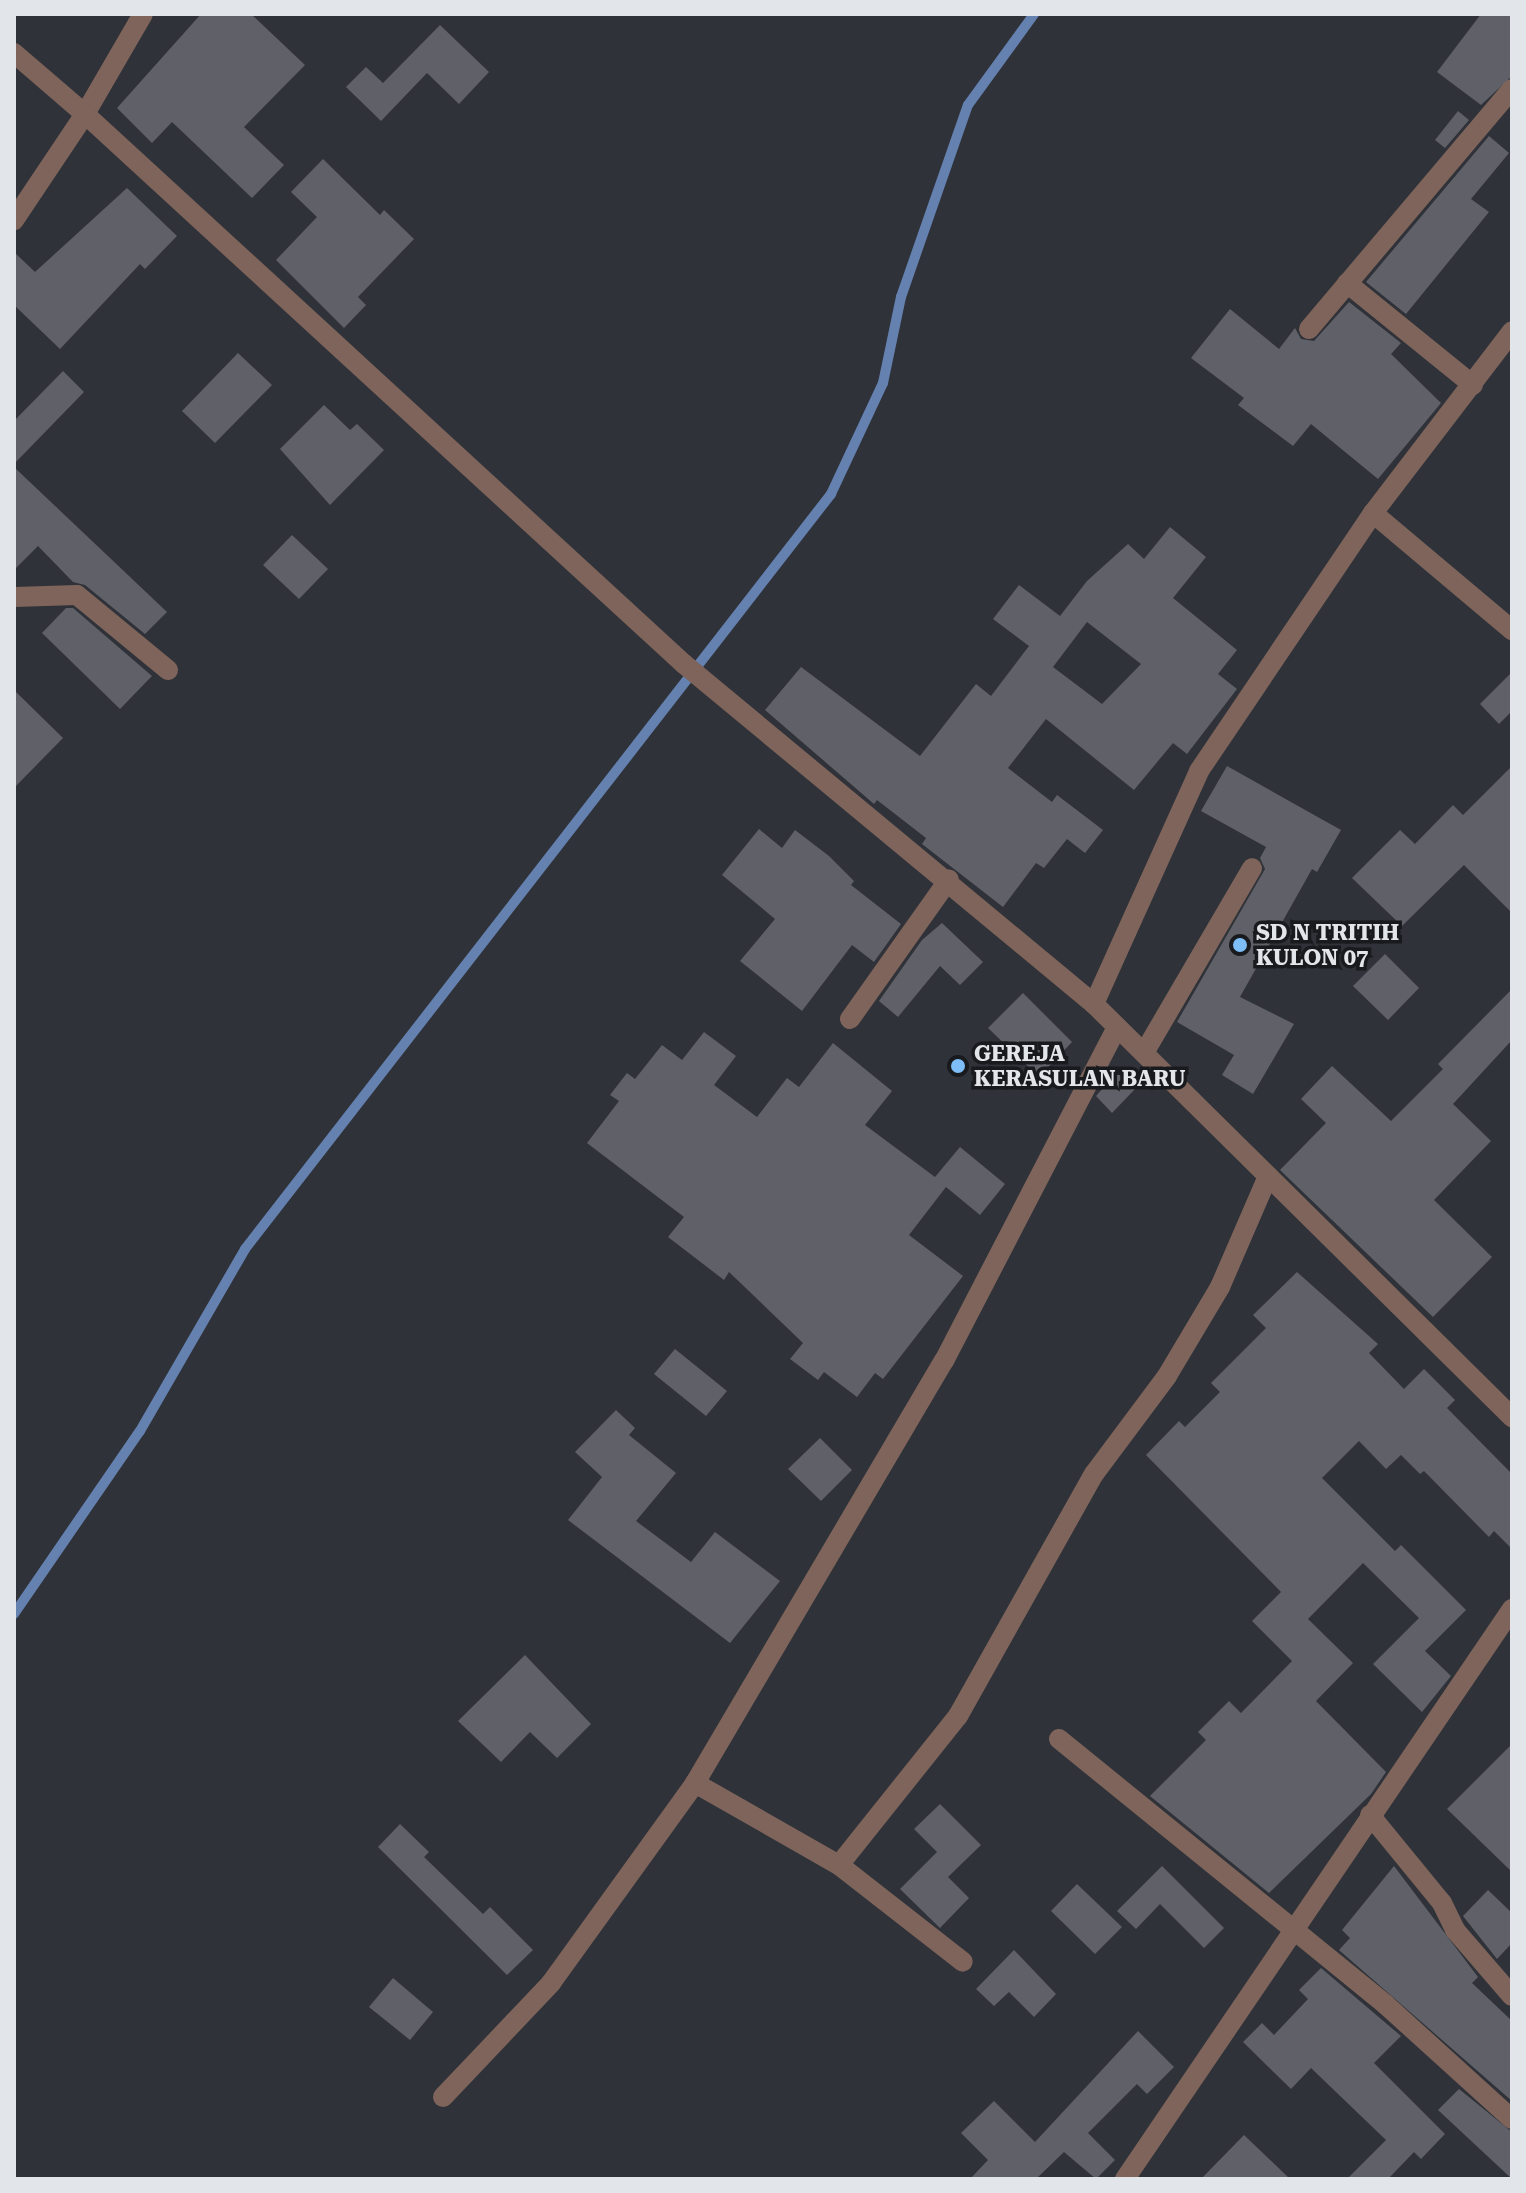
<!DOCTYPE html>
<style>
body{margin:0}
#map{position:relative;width:1526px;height:2193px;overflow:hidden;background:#2f3238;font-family:"Roboto Serif",serif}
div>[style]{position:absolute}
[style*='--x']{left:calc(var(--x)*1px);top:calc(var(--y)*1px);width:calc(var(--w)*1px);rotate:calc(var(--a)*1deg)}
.stream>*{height:10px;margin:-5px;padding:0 5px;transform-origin:5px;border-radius:5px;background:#6581b0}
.building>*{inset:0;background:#606168}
.minor>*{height:20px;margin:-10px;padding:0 10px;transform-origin:10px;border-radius:10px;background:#7e645b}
.dots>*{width:22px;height:22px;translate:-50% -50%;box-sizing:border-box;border:4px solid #181a1d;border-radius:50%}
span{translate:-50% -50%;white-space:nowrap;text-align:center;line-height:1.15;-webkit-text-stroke:7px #181a1d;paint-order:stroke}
.poi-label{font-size:22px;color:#e2e5e9;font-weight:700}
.left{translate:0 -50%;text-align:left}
.frame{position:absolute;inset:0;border:16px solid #e2e5e9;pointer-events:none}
</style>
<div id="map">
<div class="stream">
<div style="--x:14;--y:1614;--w:222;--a:-55.5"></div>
<div style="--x:140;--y:1431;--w:210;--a:-60"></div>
<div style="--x:245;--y:1249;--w:956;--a:-52.18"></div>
<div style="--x:831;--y:494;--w:123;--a:-64.9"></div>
<div style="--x:883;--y:383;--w:88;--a:-78.2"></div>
<div style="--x:901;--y:297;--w:203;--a:-70.8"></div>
<div style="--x:968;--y:105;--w:112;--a:-54"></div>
</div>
<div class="building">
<div style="clip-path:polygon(201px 14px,251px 14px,305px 65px,244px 127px,284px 165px,252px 198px,172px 122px,152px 143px,117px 108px)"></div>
<div style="clip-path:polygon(1481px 14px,1512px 14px,1512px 76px,1481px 105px,1437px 72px)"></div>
<div style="clip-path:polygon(440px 25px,489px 72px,459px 104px,427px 73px,381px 121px,346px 87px,366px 67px,383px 83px)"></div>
<div style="clip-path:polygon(1458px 111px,1469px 120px,1445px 148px,1435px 140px)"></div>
<div style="clip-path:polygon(1489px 136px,1509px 153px,1471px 199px,1489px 212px,1406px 314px,1366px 282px)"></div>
<div style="clip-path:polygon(323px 159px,380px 215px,384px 210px,414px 239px,358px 297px,366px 305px,344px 328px,276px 260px,317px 217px,291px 192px)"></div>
<div style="clip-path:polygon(127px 188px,177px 236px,145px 269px,140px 264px,60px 349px,14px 305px,14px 252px,35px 272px)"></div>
<div style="clip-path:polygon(1349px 302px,1401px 343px,1391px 354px,1441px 403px,1378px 479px,1311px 424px,1293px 446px,1238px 405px,1244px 398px,1191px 358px,1230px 309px,1279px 349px,1295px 328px,1301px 339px,1314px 341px)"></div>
<div style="clip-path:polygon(238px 353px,272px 385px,215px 443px,182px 411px)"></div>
<div style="clip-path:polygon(63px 371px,84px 392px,14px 464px,14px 421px)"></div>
<div style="clip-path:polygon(324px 405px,350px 430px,357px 424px,384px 450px,330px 505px,280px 449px)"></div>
<div style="clip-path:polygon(14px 467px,167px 612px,145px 634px,85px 585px,73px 582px,38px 546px,14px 570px)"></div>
<div style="clip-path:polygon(evenodd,1170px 527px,1206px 557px,1173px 598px,1237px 650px,1218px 674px,1237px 689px,1187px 754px,1173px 743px,1134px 790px,1046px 719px,1008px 768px,1052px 802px,1057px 795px,1103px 830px,1085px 853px,1067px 839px,1044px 868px,1036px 863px,1003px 907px,922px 844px,926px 838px,877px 800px,874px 804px,765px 710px,801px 667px,920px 756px,976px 684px,991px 696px,1029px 646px,993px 619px,1019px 585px,1060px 616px,1087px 581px,1128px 544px,1144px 559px,1170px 527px,1087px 622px,1141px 664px,1102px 704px,1053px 667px,1087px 622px)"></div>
<div style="clip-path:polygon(292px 535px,328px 569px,299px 599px,263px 565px)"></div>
<div style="clip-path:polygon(66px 608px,73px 608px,152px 676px,120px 709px,42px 633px)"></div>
<div style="clip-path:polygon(1512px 672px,1512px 711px,1499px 724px,1480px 704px)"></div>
<div style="clip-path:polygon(14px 690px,63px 738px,14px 788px)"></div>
<div style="clip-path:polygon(1227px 766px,1341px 830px,1317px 872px,1312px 869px,1240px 997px,1294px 1024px,1253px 1094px,1222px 1075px,1234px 1055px,1177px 1022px,1265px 869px,1260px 858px,1266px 847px,1201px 811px)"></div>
<div style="clip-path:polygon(1512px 766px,1512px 913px,1464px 865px,1402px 926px,1352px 878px,1400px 830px,1415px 844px,1453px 805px,1463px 815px)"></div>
<div style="clip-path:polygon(759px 829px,782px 848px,795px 830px,829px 856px,854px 881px,851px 885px,901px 924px,874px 962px,852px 945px,802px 1011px,740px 961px,775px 919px,722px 875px)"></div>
<div style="clip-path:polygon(942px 923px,983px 962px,960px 985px,940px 966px,898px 1017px,879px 1001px,922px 940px)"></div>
<div style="clip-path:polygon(1385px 954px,1419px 988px,1388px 1020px,1353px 986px)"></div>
<div style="clip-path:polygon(1512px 989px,1512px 1040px,1453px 1104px,1491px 1141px,1434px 1200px,1492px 1257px,1433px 1317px,1280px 1170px,1326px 1123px,1301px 1099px,1332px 1066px,1391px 1121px,1443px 1069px,1438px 1064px)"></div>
<div style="clip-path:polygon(1023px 993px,1072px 1042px,1039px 1077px,988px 1028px)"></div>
<div style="clip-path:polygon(704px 1032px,736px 1056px,714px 1085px,757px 1117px,787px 1078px,799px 1087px,833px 1043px,892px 1091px,865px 1125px,935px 1177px,960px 1147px,1005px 1184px,980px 1215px,946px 1187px,909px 1235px,963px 1276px,883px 1379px,875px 1373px,857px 1397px,824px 1372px,818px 1380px,790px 1359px,803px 1343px,729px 1272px,724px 1280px,668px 1237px,684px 1217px,587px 1143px,619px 1101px,610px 1095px,627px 1073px,635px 1079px,662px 1045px,682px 1060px)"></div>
<div style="clip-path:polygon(1117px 1072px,1135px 1089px,1112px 1113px,1096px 1096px)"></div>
<div style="clip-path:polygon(1297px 1272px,1378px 1344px,1369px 1353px,1404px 1389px,1424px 1369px,1455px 1400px,1447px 1408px,1512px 1474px,1512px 1549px,1494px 1531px,1489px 1537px,1424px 1471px,1420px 1474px,1401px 1455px,1386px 1469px,1359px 1441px,1322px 1478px,1395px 1551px,1401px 1545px,1466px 1610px,1425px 1651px,1451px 1676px,1422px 1712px,1373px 1664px,1419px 1618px,1363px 1563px,1308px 1619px,1353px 1663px,1316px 1701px,1386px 1772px,1371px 1794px,1269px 1893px,1150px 1796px,1206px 1740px,1198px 1732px,1229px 1701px,1241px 1713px,1292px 1661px,1252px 1621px,1281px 1592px,1146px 1455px,1179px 1421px,1185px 1427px,1220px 1392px,1211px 1383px,1266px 1328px,1253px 1315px)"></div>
<div style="clip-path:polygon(675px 1349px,727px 1391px,706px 1416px,654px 1374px)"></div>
<div style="clip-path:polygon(616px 1410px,635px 1428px,629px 1435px,676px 1473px,636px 1521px,691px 1562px,715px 1532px,780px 1581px,730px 1643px,568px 1520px,602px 1477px,575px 1452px)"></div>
<div style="clip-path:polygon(820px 1438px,852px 1470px,821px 1501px,788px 1469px)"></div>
<div style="clip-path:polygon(525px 1655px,591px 1724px,557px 1758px,530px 1732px,501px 1762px,458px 1721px)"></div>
<div style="clip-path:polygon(1512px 1744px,1512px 1872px,1447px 1809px)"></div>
<div style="clip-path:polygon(940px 1804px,981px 1845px,948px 1877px,969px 1898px,940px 1928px,900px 1889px,937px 1852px,914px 1829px)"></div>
<div style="clip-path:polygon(400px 1824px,429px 1852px,424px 1857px,483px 1914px,490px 1907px,533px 1950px,507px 1975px,378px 1847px)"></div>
<div style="clip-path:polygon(1162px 1866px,1224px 1928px,1204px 1948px,1160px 1904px,1136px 1929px,1117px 1911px)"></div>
<div style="clip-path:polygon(1394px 1866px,1478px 1977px,1472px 1983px,1512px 2021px,1512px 2101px,1339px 1950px,1350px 1938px,1342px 1930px)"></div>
<div style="clip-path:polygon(1077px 1884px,1122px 1927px,1095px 1954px,1051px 1911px)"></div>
<div style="clip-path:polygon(1488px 1890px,1512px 1913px,1512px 1943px,1497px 1959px,1463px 1916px)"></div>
<div style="clip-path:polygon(1014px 1950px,1056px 1994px,1034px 2017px,1009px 1992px,994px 2006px,976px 1989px)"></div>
<div style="clip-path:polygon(1321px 1968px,1401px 2036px,1374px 2063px,1445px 2134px,1421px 2159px,1414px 2152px,1388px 2179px,1347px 2179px,1386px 2140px,1311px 2068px,1291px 2089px,1243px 2042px,1262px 2023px,1274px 2035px,1308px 1999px,1299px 1990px)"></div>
<div style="clip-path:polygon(393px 1978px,433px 2012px,410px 2040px,369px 2007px)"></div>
<div style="clip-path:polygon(1138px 2031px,1174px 2067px,1147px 2094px,1137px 2084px,1088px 2133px,1115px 2160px,1096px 2179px,1064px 2152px,1036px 2179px,970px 2179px,988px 2160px,961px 2133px,994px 2101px,1035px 2142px)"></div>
<div style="clip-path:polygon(1459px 2089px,1512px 2132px,1512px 2179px,1438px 2110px)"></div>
<div style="clip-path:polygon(1244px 2135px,1290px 2179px,1201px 2179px)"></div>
</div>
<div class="minor">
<div style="--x:143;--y:14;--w:116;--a:120.1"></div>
<div style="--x:85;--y:114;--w:813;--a:42.56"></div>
<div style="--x:684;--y:664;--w:533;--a:39.67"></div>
<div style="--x:1094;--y:1004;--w:588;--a:44.66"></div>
<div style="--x:14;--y:53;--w:94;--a:40.7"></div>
<div style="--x:85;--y:114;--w:128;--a:123.8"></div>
<div style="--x:1347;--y:283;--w:162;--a:39"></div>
<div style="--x:1309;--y:329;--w:314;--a:-49.8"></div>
<div style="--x:1373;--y:513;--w:182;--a:40.1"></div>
<div style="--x:14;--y:597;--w:63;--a:-1.8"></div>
<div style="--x:77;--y:595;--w:118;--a:39.5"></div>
<div style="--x:1094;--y:1004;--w:256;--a:-65.7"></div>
<div style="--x:1199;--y:771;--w:311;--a:-56"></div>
<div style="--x:1373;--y:513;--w:229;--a:-52.6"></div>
<div style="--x:850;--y:1019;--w:171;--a:-54.7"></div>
<div style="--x:1144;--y:1053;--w:214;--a:-59.7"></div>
<div style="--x:1059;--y:1739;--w:420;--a:39.1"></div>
<div style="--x:1385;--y:2004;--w:171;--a:42.2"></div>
<div style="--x:695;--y:1783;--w:166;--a:29.7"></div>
<div style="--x:839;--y:1865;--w:157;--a:38"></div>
<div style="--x:1370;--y:1815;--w:114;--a:50.7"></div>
<div style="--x:1442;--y:1903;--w:30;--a:64"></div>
<div style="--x:1455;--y:1930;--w:87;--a:49.2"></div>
<div style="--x:839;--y:1865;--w:191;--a:-51.4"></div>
<div style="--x:958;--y:1716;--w:278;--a:-60.7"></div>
<div style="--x:1094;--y:1474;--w:122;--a:-53.3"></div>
<div style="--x:1167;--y:1376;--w:104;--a:-59.2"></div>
<div style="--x:1220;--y:1287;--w:121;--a:-66.6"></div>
<div style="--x:443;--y:2097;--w:157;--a:-46.5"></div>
<div style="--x:551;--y:1983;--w:246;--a:-54.2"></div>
<div style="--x:695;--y:1783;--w:490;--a:-59.5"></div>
<div style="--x:944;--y:1361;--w:376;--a:-62.6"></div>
<div style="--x:1125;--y:2179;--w:689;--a:-55.83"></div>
</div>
<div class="dots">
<div style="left:1240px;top:945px;background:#7dbef9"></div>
<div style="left:958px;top:1066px;background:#7dbef9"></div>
</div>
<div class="poi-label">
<span class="left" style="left:1256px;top:945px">SD N TRITIH<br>KULON 07</span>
<span class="left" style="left:974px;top:1066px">GEREJA<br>KERASULAN BARU</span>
</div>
<div class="frame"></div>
</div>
